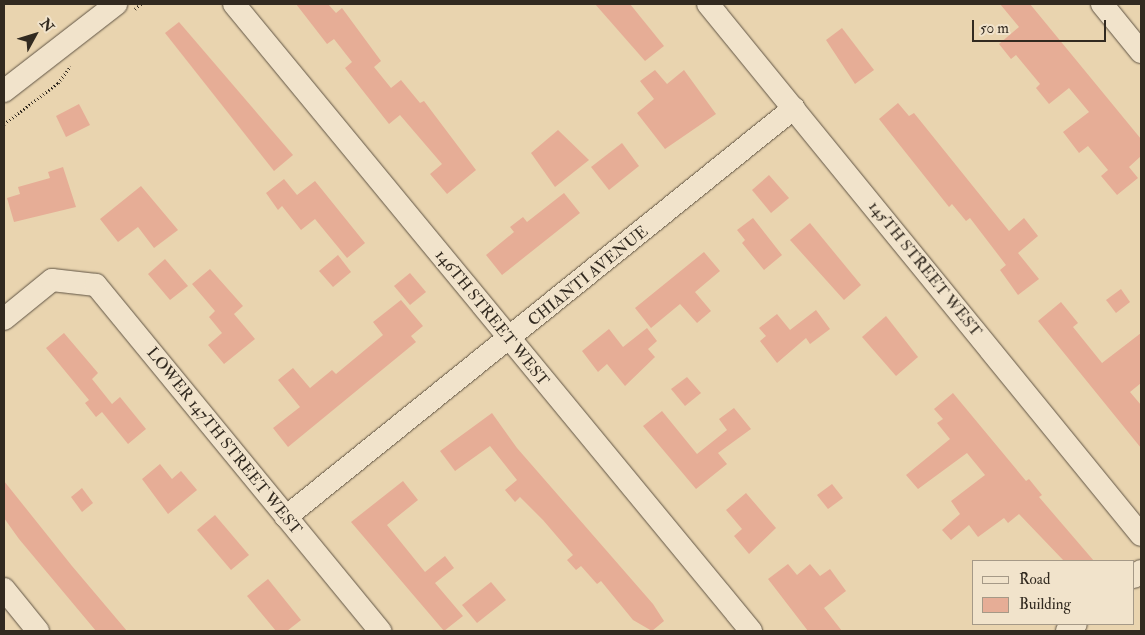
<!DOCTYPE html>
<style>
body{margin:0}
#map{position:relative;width:1145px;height:635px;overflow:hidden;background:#e9d4af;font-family:"IM FELL Double Pica",serif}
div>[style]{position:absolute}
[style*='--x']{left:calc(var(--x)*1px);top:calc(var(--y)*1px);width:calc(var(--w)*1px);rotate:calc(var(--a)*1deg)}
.building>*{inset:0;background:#e6ad96}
.path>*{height:3px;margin-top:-1.5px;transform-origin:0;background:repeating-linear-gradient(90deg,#322a20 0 1px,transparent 0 3.5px)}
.roads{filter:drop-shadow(0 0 1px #605444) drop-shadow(0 0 1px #605444)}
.minor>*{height:22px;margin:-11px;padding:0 11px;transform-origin:11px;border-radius:11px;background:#f1e3cb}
span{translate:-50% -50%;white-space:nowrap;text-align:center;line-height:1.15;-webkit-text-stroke:4px #f1e3cb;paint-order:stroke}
.street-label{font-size:16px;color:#322a20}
.frame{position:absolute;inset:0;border:5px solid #322a20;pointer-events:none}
.legend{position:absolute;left:972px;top:560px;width:162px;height:65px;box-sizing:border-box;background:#f1e3cb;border:1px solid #a59987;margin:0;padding:6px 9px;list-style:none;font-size:15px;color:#322a20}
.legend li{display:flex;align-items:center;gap:10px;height:25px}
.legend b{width:25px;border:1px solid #a59987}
.north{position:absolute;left:10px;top:10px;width:50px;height:50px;-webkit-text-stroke:4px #f1e3cb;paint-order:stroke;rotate:51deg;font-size:14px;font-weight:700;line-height:20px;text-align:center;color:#322a20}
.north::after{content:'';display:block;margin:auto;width:18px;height:22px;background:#322a20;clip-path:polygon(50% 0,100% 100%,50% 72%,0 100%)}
.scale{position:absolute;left:972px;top:20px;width:134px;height:22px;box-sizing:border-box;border:2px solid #322a20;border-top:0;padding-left:6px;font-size:15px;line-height:18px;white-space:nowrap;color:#322a20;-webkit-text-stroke:4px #f1e3cb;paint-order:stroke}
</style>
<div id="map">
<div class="building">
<div style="clip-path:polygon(296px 4px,328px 4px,336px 13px,342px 8px,381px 61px,374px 67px,391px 88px,401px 80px,420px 103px,424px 101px,476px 170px,447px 194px,430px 174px,442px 164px,400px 115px,389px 124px,345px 68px,352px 62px,334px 39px,327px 44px)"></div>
<div style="clip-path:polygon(595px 4px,630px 4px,664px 46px,645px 61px)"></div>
<div style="clip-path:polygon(1000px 4px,1030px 4px,1141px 139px,1141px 156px,1129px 167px,1138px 178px,1117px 195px,1101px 176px,1108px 170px,1088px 146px,1079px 153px,1063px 132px,1089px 112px,1069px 88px,1049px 104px,1036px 88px,1040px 84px,1016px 55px,1011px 59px,999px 44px,1019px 27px)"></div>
<div style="clip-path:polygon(179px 22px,293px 155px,274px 171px,165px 33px)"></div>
<div style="clip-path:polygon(842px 28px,874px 70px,855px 84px,826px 40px)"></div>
<div style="clip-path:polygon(655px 70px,667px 84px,684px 70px,716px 114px,665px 149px,637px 113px,654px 99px,640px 81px)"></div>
<div style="clip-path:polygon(898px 103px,909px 116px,914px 113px,1009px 231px,1024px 218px,1038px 236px,1018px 253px,1039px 279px,1018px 295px,1000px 270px,1006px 265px,970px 218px,966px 221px,952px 204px,949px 207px,879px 119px)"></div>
<div style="clip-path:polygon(79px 104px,90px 125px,66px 137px,56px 116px)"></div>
<div style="clip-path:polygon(558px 130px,589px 160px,555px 187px,531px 153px)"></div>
<div style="clip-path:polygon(622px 143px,639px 166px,609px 190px,591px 167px)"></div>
<div style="clip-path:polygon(63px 167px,76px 207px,14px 222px,7px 198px,20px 194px,18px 187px,50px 178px,48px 172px)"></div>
<div style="clip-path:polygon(769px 175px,789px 198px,771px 213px,752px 190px)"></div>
<div style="clip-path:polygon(284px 179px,297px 195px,315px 181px,365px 243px,347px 258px,315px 219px,301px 230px,282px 206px,278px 210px,266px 193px)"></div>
<div style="clip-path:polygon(141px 186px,178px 230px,154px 248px,138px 227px,118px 242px,100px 219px)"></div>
<div style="clip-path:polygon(564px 193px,580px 213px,502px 275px,486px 255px,514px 232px,510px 227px,523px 217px,527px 222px)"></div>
<div style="clip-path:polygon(753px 218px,782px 255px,764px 270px,742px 243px,745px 240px,737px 230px)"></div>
<div style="clip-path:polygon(810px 223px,861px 285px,844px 300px,790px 240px)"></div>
<div style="clip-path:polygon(704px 252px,720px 271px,695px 292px,711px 311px,697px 323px,680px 304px,651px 328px,635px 308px)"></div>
<div style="clip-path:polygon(338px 255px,351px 272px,333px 287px,319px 271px)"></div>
<div style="clip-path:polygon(165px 259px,188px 286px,170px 300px,148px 274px)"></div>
<div style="clip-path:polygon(210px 269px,243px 306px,234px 314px,255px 339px,224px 364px,208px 345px,222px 333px,209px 317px,215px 311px,192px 284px)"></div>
<div style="clip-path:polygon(410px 273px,426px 292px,410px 305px,394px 286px)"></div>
<div style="clip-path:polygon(1121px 289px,1130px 302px,1116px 313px,1106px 300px)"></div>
<div style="clip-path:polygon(401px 300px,423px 326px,411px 336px,416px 342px,288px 447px,273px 428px,300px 407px,278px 380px,293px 368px,310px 388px,332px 370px,336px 374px,383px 335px,373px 322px)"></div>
<div style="clip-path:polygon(1061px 302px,1078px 323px,1073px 327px,1102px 363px,1141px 333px,1141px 383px,1130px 392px,1141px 405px,1141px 448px,1038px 321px)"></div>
<div style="clip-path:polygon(816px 310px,830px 329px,810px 344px,806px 338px,777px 363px,760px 341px,766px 336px,759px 328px,777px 314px,790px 330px)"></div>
<div style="clip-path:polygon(886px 316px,918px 357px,896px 376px,862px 337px)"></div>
<div style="clip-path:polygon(647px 328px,657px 341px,648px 349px,655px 357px,625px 386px,607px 364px,598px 372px,582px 351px,609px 329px,623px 347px)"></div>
<div style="clip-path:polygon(64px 333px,98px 373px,92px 379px,112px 404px,120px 397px,146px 429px,128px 444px,102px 412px,96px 417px,85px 403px,89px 400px,46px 348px)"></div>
<div style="clip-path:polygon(687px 377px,701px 393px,685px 406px,671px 389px)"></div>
<div style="clip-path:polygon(953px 393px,1026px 481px,1029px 479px,1042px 495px,1039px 497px,1094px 561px,1064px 561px,1019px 514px,1008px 523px,1004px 518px,978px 537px,969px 525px,951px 540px,942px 530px,960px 514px,951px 501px,985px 475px,967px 453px,918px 489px,906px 475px,950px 439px,937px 423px,943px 419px,934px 409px)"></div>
<div style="clip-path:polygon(734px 408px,751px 429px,718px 453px,727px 464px,696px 489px,643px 426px,662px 411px,697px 454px,727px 430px,719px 419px)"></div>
<div style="clip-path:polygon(492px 413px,517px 448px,653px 604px,664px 621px,652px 631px,633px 620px,601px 581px,597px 584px,581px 566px,576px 570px,567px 560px,573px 555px,543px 520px,520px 497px,515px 502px,505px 490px,517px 480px,490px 446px,455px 471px,440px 451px)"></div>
<div style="clip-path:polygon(160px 464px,172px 479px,181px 471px,197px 490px,168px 514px,142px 479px)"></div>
<div style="clip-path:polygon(4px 481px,72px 566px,127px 631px,96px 631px,19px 539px,4px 518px)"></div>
<div style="clip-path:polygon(403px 481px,418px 500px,387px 525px,425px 572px,445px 556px,454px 568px,435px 583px,463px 616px,444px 631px,351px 522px)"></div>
<div style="clip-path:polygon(832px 484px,843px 498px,828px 509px,817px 495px)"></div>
<div style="clip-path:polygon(82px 488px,93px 503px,82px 512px,71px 497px)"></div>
<div style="clip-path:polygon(746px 493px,776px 528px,749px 554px,734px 536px,742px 529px,726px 510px)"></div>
<div style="clip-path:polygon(215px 515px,249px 555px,231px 570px,197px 530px)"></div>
<div style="clip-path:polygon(788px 564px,797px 575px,810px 564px,820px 576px,830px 569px,846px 591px,824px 608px,842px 631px,808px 631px,768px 579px)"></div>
<div style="clip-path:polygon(268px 579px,301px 620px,287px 631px,276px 631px,247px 596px)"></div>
<div style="clip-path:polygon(491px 582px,506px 600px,477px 623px,462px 605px)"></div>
</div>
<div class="path">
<div style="--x:135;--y:9;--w:8;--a:-40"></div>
<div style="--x:4;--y:124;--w:68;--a:-37.2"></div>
<div style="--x:58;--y:83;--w:21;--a:-53"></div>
</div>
<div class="roads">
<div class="minor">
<div style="--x:234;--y:4;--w:813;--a:50.49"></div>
<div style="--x:708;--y:4;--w:685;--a:50.8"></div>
<div style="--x:1102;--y:4;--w:62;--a:50.9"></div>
<div style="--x:4;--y:91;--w:142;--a:-37.8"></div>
<div style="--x:4;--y:319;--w:62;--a:-39.1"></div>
<div style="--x:52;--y:280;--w:44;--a:6.5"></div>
<div style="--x:96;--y:285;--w:448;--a:50.6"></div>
<div style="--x:286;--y:517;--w:652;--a:-38.84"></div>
<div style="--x:1134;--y:577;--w:9;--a:-41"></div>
<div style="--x:4;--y:589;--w:54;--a:51"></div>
<div style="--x:1067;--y:631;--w:11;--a:-38"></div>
</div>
</div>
<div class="street-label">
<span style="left:925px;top:269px;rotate:51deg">145TH STREET WEST</span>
<span style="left:588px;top:276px;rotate:-39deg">CHIANTI AVENUE</span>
<span style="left:492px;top:318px;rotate:51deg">146TH STREET WEST</span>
<span style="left:224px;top:441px;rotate:51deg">LOWER 147TH STREET WEST</span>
</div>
<div class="frame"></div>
<ul class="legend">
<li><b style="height:6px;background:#f1e3cb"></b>Road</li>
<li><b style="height:14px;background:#e6ad96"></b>Building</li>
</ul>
<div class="north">N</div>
<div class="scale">50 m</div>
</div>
